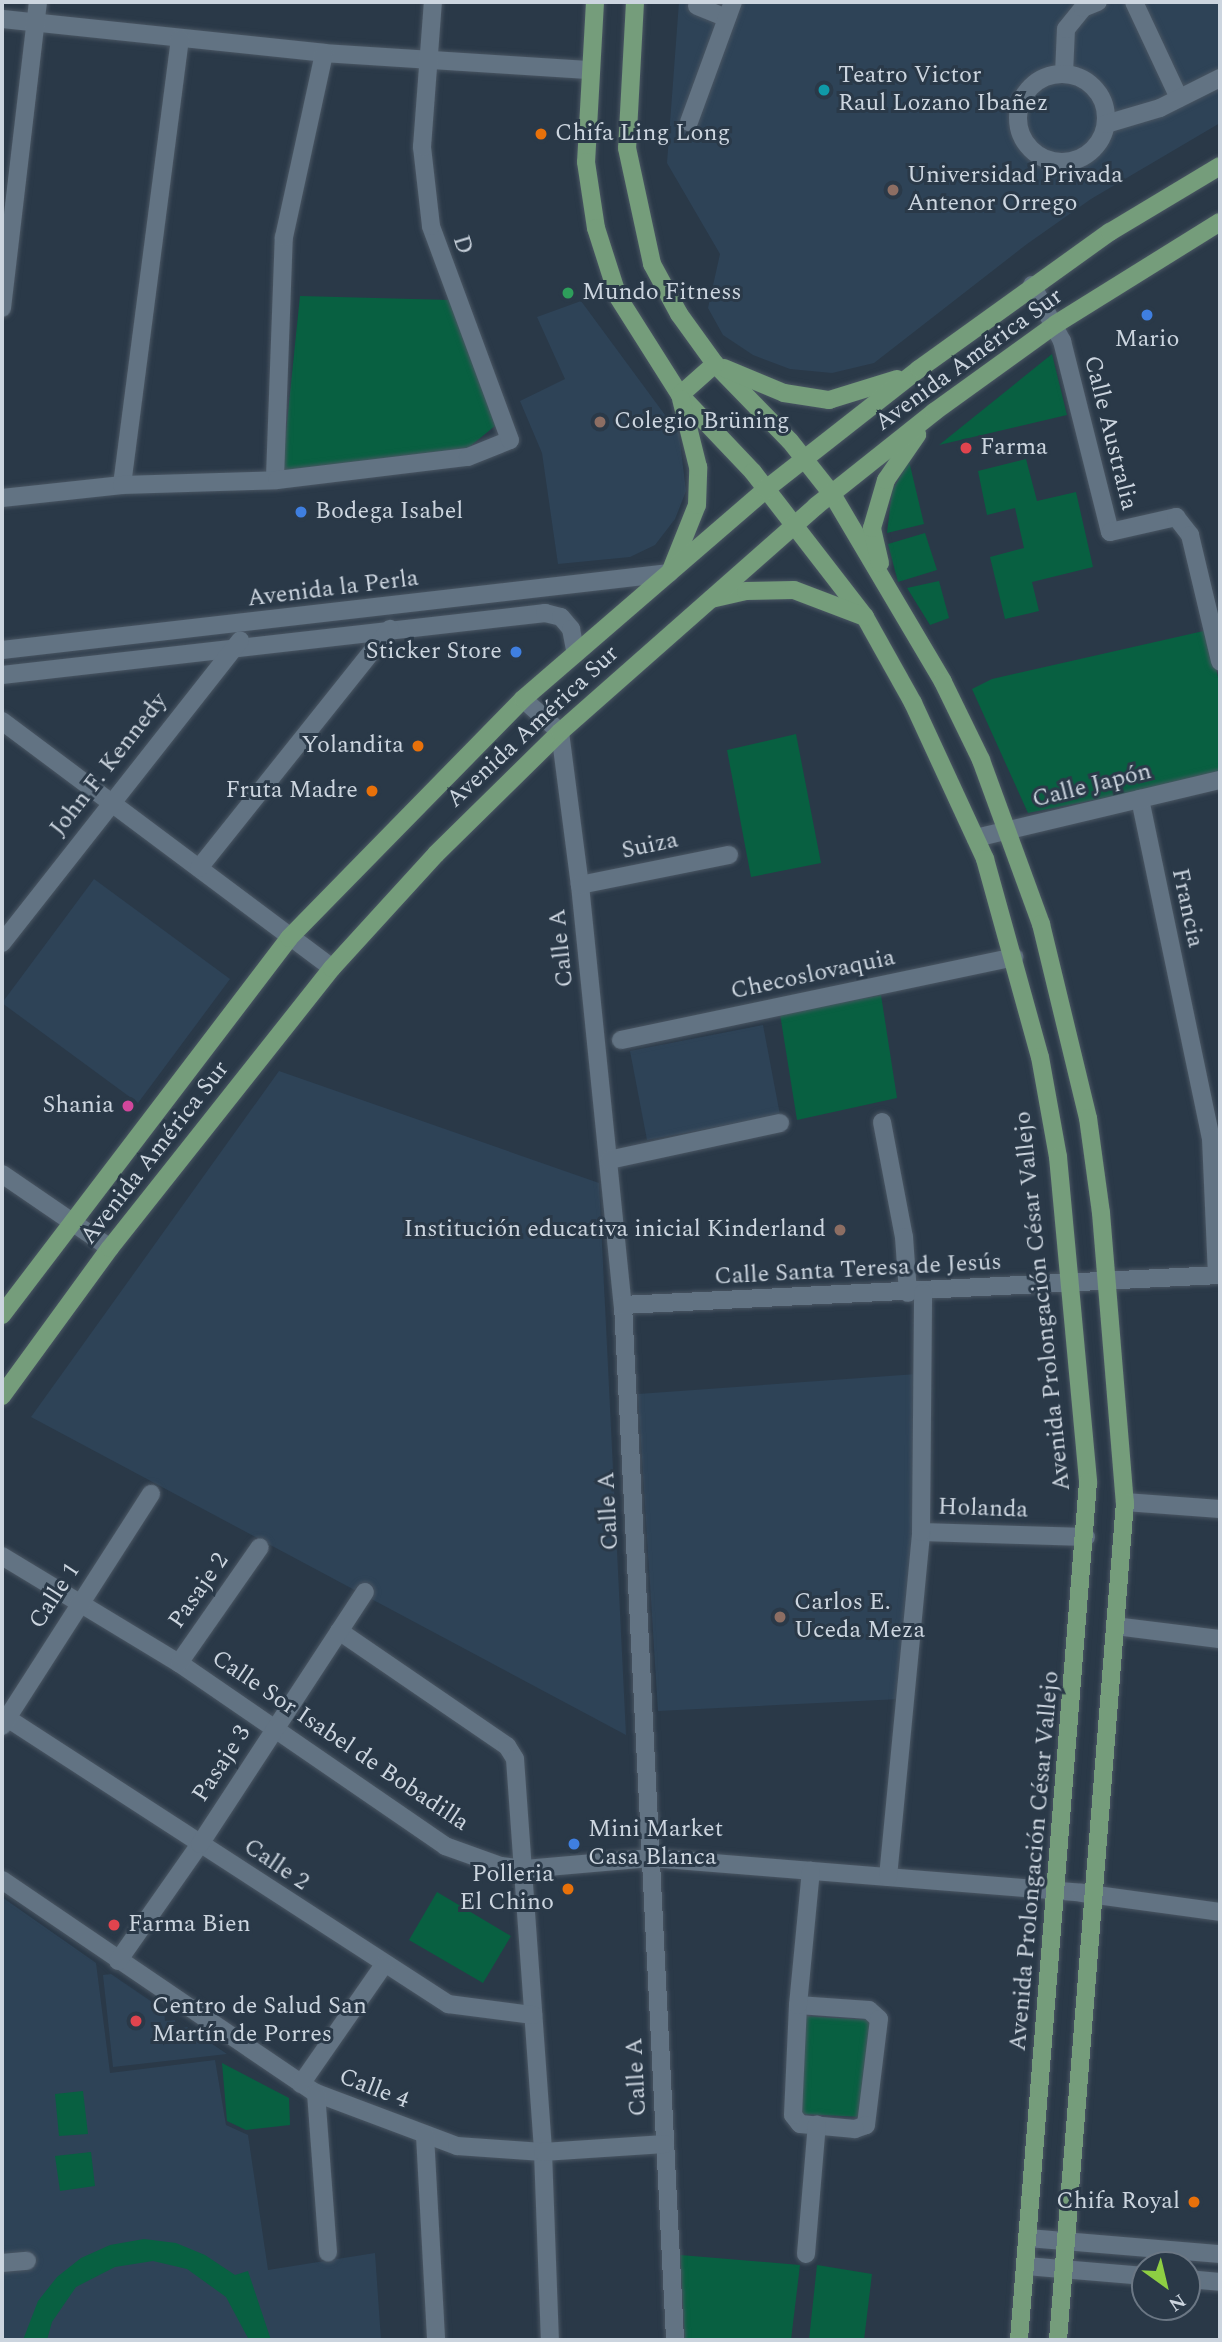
<!DOCTYPE html>
<meta charset="utf-8">
<style>
body{margin:0}
#map{position:relative;width:1222px;height:2342px;overflow:hidden;background:#2a3948;font-family:Spectral,serif}
div>[style]{position:absolute}
[style*='--x']{left:calc(var(--x)*1px);top:calc(var(--y)*1px);width:calc(var(--w)*1px);rotate:calc(var(--a)*1deg)}
.built>*{inset:0;background:#2e4357}
.green>*{inset:0;background:#086041}
.roads{filter:drop-shadow(0 0 2px #4a5663) drop-shadow(0 0 2px #4a5663)}
.minor>*{height:18px;margin:-9px;padding:0 9px;transform-origin:9px;border-radius:9px;background:#627383}
.minor>.ring{margin:-9px;padding:0;box-sizing:content-box;background:none;border:18px solid #627383;border-radius:50%}
.major>*{height:18px;margin:-9px;padding:0 9px;transform-origin:9px;border-radius:9px;background:#759d7b}
.dots>*{width:19px;height:19px;translate:-50% -50%;box-sizing:border-box;border:4px solid #2a3948;border-radius:50%}
span{translate:-50% -50%;white-space:nowrap;text-align:center;line-height:1.15;-webkit-text-stroke:6px #2a3948;paint-order:stroke}
.poi-label{font-size:24px;color:#ccd5df}
.left{translate:0 -50%;text-align:left}
.right{translate:-100% -50%;text-align:right}
.street-label{font-size:24px;color:#ccd5df}
.frame{position:absolute;inset:0;border:4px solid #ccd5df;pointer-events:none}
.north{position:absolute;left:1131px;top:2251px;width:70px;height:70px;box-sizing:border-box;background:#2a3948;border:2px solid #6b7784;border-radius:50%;rotate:146deg;font-size:19px;font-weight:700;line-height:28px;text-align:center;color:#ccd5df}
.north::after{content:'';display:block;margin:auto;width:24px;height:32px;background:#8ece43;clip-path:polygon(50% 0,100% 100%,50% 72%,0 100%)}
</style>
<div id="map">
<div class="built">
<div style="clip-path:polygon(679px 2px,1220px 2px,1220px 123px,1091px 199px,1027px 244px,874px 363px,832px 373px,790px 369px,753px 355px,723px 335px,708px 308px,720px 254px,667px 163px)"></div>
<div style="clip-path:polygon(581px 301px,679px 434px,686px 491px,675px 519px,655px 545px,630px 557px,558px 564px,542px 453px,520px 401px,565px 379px,537px 317px)"></div>
<div style="clip-path:polygon(94px 879px,230px 979px,138px 1103px,2px 1003px)"></div>
<div style="clip-path:polygon(763px 1025px,780px 1115px,647px 1140px,630px 1051px)"></div>
<div style="clip-path:polygon(279px 1071px,599px 1183px,626px 1735px,31px 1417px)"></div>
<div style="clip-path:polygon(917px 1374px,915px 1535px,900px 1699px,658px 1711px,638px 1394px)"></div>
<div style="clip-path:polygon(2px 1897px,96px 1963px,110px 2073px,215px 2060px,226px 2125px,248px 2135px,268px 2270px,375px 2253px,381px 2340px,2px 2340px)"></div>
<div style="clip-path:polygon(111px 1974px,164px 2010px,165px 2021px,175px 2020px,176px 2029px,187px 2027px,227px 2054px,113px 2067px,103px 1975px)"></div>
</div>
<div class="green">
<div style="clip-path:polygon(300px 296px,451px 300px,496px 425px,468px 448px,282px 471px)"></div>
<div style="clip-path:polygon(1052px 354px,1067px 415px,939px 445px)"></div>
<div style="clip-path:polygon(1026px 459px,1037px 501px,1076px 492px,1093px 567px,1032px 582px,1039px 611px,1005px 619px,990px 557px,1024px 548px,1015px 508px,987px 515px,978px 471px)"></div>
<div style="clip-path:polygon(909px 461px,924px 524px,887px 533px,892px 491px)"></div>
<div style="clip-path:polygon(925px 533px,937px 570px,898px 582px,888px 544px)"></div>
<div style="clip-path:polygon(939px 581px,949px 618px,930px 625px,907px 588px)"></div>
<div style="clip-path:polygon(1208px 630px,1220px 687px,1220px 775px,1028px 813px,972px 689px,992px 679px)"></div>
<div style="clip-path:polygon(796px 734px,821px 863px,751px 877px,727px 750px)"></div>
<div style="clip-path:polygon(881px 995px,897px 1098px,797px 1120px,780px 1014px)"></div>
<div style="clip-path:polygon(437px 1892px,511px 1936px,483px 1983px,409px 1940px)"></div>
<div style="clip-path:polygon(805px 2016px,870px 2020px,863px 2117px,801px 2114px)"></div>
<div style="clip-path:polygon(222px 2063px,289px 2098px,290px 2125px,246px 2130px,227px 2121px)"></div>
<div style="clip-path:polygon(83px 2091px,88px 2134px,59px 2136px,55px 2094px)"></div>
<div style="clip-path:polygon(91px 2152px,95px 2186px,60px 2191px,55px 2156px)"></div>
<div style="clip-path:polygon(144px 2239px,176px 2243px,205px 2255px,235px 2275px,248px 2271px,271px 2340px,249px 2340px,226px 2297px,187px 2269px,153px 2261px,115px 2267px,76px 2287px,52px 2322px,47px 2340px,23px 2340px,38px 2301px,57px 2277px,81px 2258px,110px 2245px)"></div>
<div style="clip-path:polygon(680px 2255px,800px 2265px,791px 2340px,685px 2340px)"></div>
<div style="clip-path:polygon(817px 2265px,872px 2274px,864px 2340px,809px 2340px)"></div>
</div>
<div class="roads">
<div class="minor">
<div style="--x:1134;--y:2;--w:106;--a:64.9"></div>
<div style="--x:697;--y:6;--w:32;--a:22"></div>
<div style="--x:2;--y:19;--w:324;--a:6"></div>
<div style="--x:324;--y:53;--w:267;--a:3.7"></div>
<div style="--x:1064;--y:74;--w:45;--a:-87.5"></div>
<div style="--x:1066;--y:29;--w:27;--a:-51"></div>
<div style="--x:1083;--y:8;--w:16;--a:-22"></div>
<div class="ring" style="left:1018px;top:74px;width:70px;height:70px"></div>
<div style="--x:689;--y:122;--w:128;--a:-69.9"></div>
<div style="--x:1106;--y:124;--w:56;--a:-16.5"></div>
<div style="--x:1160;--y:108;--w:67;--a:-26.6"></div>
<div style="--x:1032;--y:285;--w:64;--a:61.8"></div>
<div style="--x:1062;--y:341;--w:197;--a:75.9"></div>
<div style="--x:1110;--y:532;--w:68;--a:-12.8"></div>
<div style="--x:1176;--y:517;--w:23;--a:52"></div>
<div style="--x:1190;--y:535;--w:130;--a:76.6"></div>
<div style="--x:2;--y:308;--w:308;--a:-83.3"></div>
<div style="--x:275;--y:477;--w:240;--a:-87.9"></div>
<div style="--x:284;--y:237;--w:188;--a:-77.7"></div>
<div style="--x:122;--y:485;--w:450;--a:-82.6"></div>
<div style="--x:2;--y:498;--w:121;--a:-6.2"></div>
<div style="--x:122;--y:485;--w:155;--a:-1.8"></div>
<div style="--x:277;--y:480;--w:192;--a:-6.9"></div>
<div style="--x:468;--y:457;--w:45;--a:-22"></div>
<div style="--x:510;--y:440;--w:228;--a:-110.3"></div>
<div style="--x:431;--y:226;--w:80;--a:-96.5"></div>
<div style="--x:422;--y:147;--w:145;--a:-85.7"></div>
<div style="--x:2;--y:650;--w:672;--a:-6.58"></div>
<div style="--x:2;--y:675;--w:547;--a:-6.51"></div>
<div style="--x:545;--y:613;--w:16;--a:14"></div>
<div style="--x:561;--y:617;--w:16;--a:50"></div>
<div style="--x:571;--y:629;--w:25;--a:79"></div>
<div style="--x:523;--y:699;--w:50;--a:41.7"></div>
<div style="--x:560;--y:732;--w:154;--a:82.6"></div>
<div style="--x:580;--y:885;--w:422;--a:84.2"></div>
<div style="--x:623;--y:1305;--w:1036;--a:87.12"></div>
<div style="--x:2;--y:721;--w:412;--a:36.8"></div>
<div style="--x:1140;--y:799;--w:346;--a:78.2"></div>
<div style="--x:1211;--y:1138;--w:137;--a:87.5"></div>
<div style="--x:976;--y:838;--w:251;--a:-13.4"></div>
<div style="--x:199;--y:868;--w:306;--a:-51.4"></div>
<div style="--x:580;--y:885;--w:152;--a:-11.4"></div>
<div style="--x:2;--y:943;--w:385;--a:-51.8"></div>
<div style="--x:621;--y:1040;--w:402;--a:-11.9"></div>
<div style="--x:882;--y:1122;--w:117;--a:79.2"></div>
<div style="--x:904;--y:1237;--w:56;--a:85.9"></div>
<div style="--x:609;--y:1160;--w:175;--a:-12.2"></div>
<div style="--x:2;--y:1174;--w:131;--a:34.4"></div>
<div style="--x:623;--y:1305;--w:598;--a:-2.88"></div>
<div style="--x:1125;--y:1502;--w:95;--a:4.2"></div>
<div style="--x:921;--y:1532;--w:165;--a:1.7"></div>
<div style="--x:2;--y:1556;--w:207;--a:31.2"></div>
<div style="--x:179;--y:1663;--w:323;--a:34.5"></div>
<div style="--x:445;--y:1846;--w:59;--a:19.7"></div>
<div style="--x:501;--y:1866;--w:24;--a:7"></div>
<div style="--x:525;--y:1869;--w:126;--a:-5"></div>
<div style="--x:651;--y:1858;--w:432;--a:4.6"></div>
<div style="--x:1082;--y:1893;--w:139;--a:7.8"></div>
<div style="--x:1115;--y:1626;--w:106;--a:7.1"></div>
<div style="--x:339;--y:1631;--w:204;--a:34.4"></div>
<div style="--x:507;--y:1746;--w:15;--a:58"></div>
<div style="--x:515;--y:1759;--w:394;--a:85.9"></div>
<div style="--x:543;--y:2152;--w:188;--a:87.9"></div>
<div style="--x:179;--y:1663;--w:141;--a:-55.1"></div>
<div style="--x:7;--y:1718;--w:526;--a:32.96"></div>
<div style="--x:448;--y:2004;--w:86;--a:7.4"></div>
<div style="--x:2;--y:1726;--w:276;--a:-57.3"></div>
<div style="--x:888;--y:1877;--w:347;--a:-84.5"></div>
<div style="--x:921;--y:1532;--w:239;--a:-89.5"></div>
<div style="--x:2;--y:1880;--w:379;--a:34.2"></div>
<div style="--x:316;--y:2093;--w:151;--a:20.6"></div>
<div style="--x:457;--y:2146;--w:86;--a:4"></div>
<div style="--x:543;--y:2152;--w:122;--a:-3.8"></div>
<div style="--x:118;--y:1961;--w:143;--a:-55"></div>
<div style="--x:200;--y:1844;--w:301;--a:-56.8"></div>
<div style="--x:798;--y:2005;--w:71;--a:4"></div>
<div style="--x:869;--y:2010;--w:13;--a:42"></div>
<div style="--x:879;--y:2019;--w:107;--a:97"></div>
<div style="--x:866;--y:2125;--w:12;--a:160"></div>
<div style="--x:855;--y:2129;--w:55;--a:-174.8"></div>
<div style="--x:800;--y:2124;--w:11;--a:-128"></div>
<div style="--x:793;--y:2115;--w:110;--a:-87.4"></div>
<div style="--x:798;--y:2005;--w:135;--a:-84.5"></div>
<div style="--x:301;--y:2084;--w:144;--a:-55.2"></div>
<div style="--x:316;--y:2093;--w:160;--a:85.7"></div>
<div style="--x:425;--y:2135;--w:205;--a:86.9"></div>
<div style="--x:1028;--y:2238;--w:193;--a:4.8"></div>
<div style="--x:806;--y:2254;--w:130;--a:-85.2"></div>
<div style="--x:2;--y:2263;--w:25;--a:-5"></div>
<div style="--x:1026;--y:2266;--w:119;--a:4.8"></div>
<div style="--x:1187;--y:2279;--w:33;--a:5"></div>
</div>
<div class="major">
<div style="--x:595;--y:2;--w:160;--a:93.2"></div>
<div style="--x:586;--y:162;--w:67;--a:81.4"></div>
<div style="--x:596;--y:228;--w:72;--a:72.3"></div>
<div style="--x:618;--y:297;--w:116;--a:57.7"></div>
<div style="--x:680;--y:395;--w:106;--a:46.5"></div>
<div style="--x:753;--y:472;--w:183;--a:52.3"></div>
<div style="--x:865;--y:617;--w:98;--a:60.8"></div>
<div style="--x:913;--y:703;--w:172;--a:65.2"></div>
<div style="--x:985;--y:859;--w:205;--a:74.5"></div>
<div style="--x:1040;--y:1057;--w:102;--a:79.8"></div>
<div style="--x:1058;--y:1157;--w:326;--a:84.7"></div>
<div style="--x:1088;--y:1482;--w:861;--a:94.6"></div>
<div style="--x:635;--y:2;--w:146;--a:93.1"></div>
<div style="--x:627;--y:148;--w:119;--a:77.8"></div>
<div style="--x:652;--y:264;--w:57;--a:61.6"></div>
<div style="--x:679;--y:314;--w:62;--a:54.2"></div>
<div style="--x:715;--y:364;--w:107;--a:45.8"></div>
<div style="--x:790;--y:441;--w:68;--a:51.6"></div>
<div style="--x:832;--y:494;--w:218;--a:59.4"></div>
<div style="--x:943;--y:682;--w:87;--a:64"></div>
<div style="--x:981;--y:760;--w:175;--a:69.9"></div>
<div style="--x:1041;--y:924;--w:200;--a:76.4"></div>
<div style="--x:1088;--y:1118;--w:96;--a:82.2"></div>
<div style="--x:1101;--y:1213;--w:290;--a:85.3"></div>
<div style="--x:1125;--y:1502;--w:841;--a:94.57"></div>
<div style="--x:724;--y:368;--w:65;--a:22.6"></div>
<div style="--x:784;--y:393;--w:46;--a:8.8"></div>
<div style="--x:829;--y:400;--w:71;--a:-17.2"></div>
<div style="--x:680;--y:395;--w:47;--a:-41.5"></div>
<div style="--x:880;--y:563;--w:36;--a:-103"></div>
<div style="--x:872;--y:528;--w:50;--a:-73.7"></div>
<div style="--x:886;--y:480;--w:55;--a:-55.4"></div>
<div style="--x:671;--y:570;--w:70;--a:-68.2"></div>
<div style="--x:697;--y:505;--w:38;--a:-88"></div>
<div style="--x:698;--y:467;--w:70;--a:-104"></div>
<div style="--x:711;--y:599;--w:36;--a:-13"></div>
<div style="--x:746;--y:591;--w:48;--a:-1.2"></div>
<div style="--x:794;--y:590;--w:76;--a:20.8"></div>
<div style="--x:2;--y:1315;--w:474;--a:-52.7"></div>
<div style="--x:289;--y:938;--w:334;--a:-45.6"></div>
<div style="--x:523;--y:699;--w:321;--a:-40.8"></div>
<div style="--x:766;--y:489;--w:194;--a:-38.1"></div>
<div style="--x:919;--y:369;--w:235;--a:-35.7"></div>
<div style="--x:1110;--y:232;--w:128;--a:-31"></div>
<div style="--x:2;--y:1396;--w:183;--a:-53.9"></div>
<div style="--x:110;--y:1248;--w:357;--a:-51.6"></div>
<div style="--x:332;--y:968;--w:154;--a:-47.6"></div>
<div style="--x:436;--y:854;--w:174;--a:-44.5"></div>
<div style="--x:560;--y:732;--w:341;--a:-41.4"></div>
<div style="--x:816;--y:506;--w:151;--a:-38.5"></div>
<div style="--x:934;--y:412;--w:150;--a:-35.8"></div>
<div style="--x:1056;--y:324;--w:193;--a:-31.9"></div>
</div>
</div>
<div class="dots">
<div style="left:824px;top:90px;background:#0f9aa8"></div>
<div style="left:541px;top:134px;background:#e8710a"></div>
<div style="left:893px;top:190px;background:#8d6e63"></div>
<div style="left:568px;top:293px;background:#2e9e5b"></div>
<div style="left:1147px;top:315px;background:#3f7fe0"></div>
<div style="left:600px;top:422px;background:#8d6e63"></div>
<div style="left:966px;top:448px;background:#e0444e"></div>
<div style="left:301px;top:512px;background:#3f7fe0"></div>
<div style="left:516px;top:652px;background:#3f7fe0"></div>
<div style="left:418px;top:746px;background:#e8710a"></div>
<div style="left:372px;top:791px;background:#e8710a"></div>
<div style="left:128px;top:1106px;background:#d1479c"></div>
<div style="left:840px;top:1230px;background:#8d6e63"></div>
<div style="left:780px;top:1617px;background:#8d6e63"></div>
<div style="left:574px;top:1844px;background:#3f7fe0"></div>
<div style="left:568px;top:1889px;background:#e8710a"></div>
<div style="left:114px;top:1925px;background:#e0444e"></div>
<div style="left:136px;top:2021px;background:#e0444e"></div>
<div style="left:1194px;top:2202px;background:#e8710a"></div>
</div>
<div class="poi-label">
<span class="left" style="left:838px;top:90px">Teatro Victor<br>Raul Lozano Ibañez</span>
<span class="left" style="left:555px;top:134px">Chifa Ling Long</span>
<span class="left" style="left:907px;top:190px">Universidad Privada<br>Antenor Orrego</span>
<span class="left" style="left:582px;top:293px">Mundo Fitness</span>
<span style="left:1147px;top:340px">Mario</span>
<span class="left" style="left:614px;top:422px">Colegio Brüning</span>
<span class="left" style="left:980px;top:448px">Farma</span>
<span class="left" style="left:315px;top:512px">Bodega Isabel</span>
<span class="right" style="left:502px;top:652px">Sticker Store</span>
<span class="right" style="left:404px;top:746px">Yolandita</span>
<span class="right" style="left:358px;top:791px">Fruta Madre</span>
<span class="right" style="left:114px;top:1106px">Shania</span>
<span class="right" style="left:826px;top:1230px">Institución educativa inicial Kinderland</span>
<span class="left" style="left:794px;top:1617px">Carlos E.<br>Uceda Meza</span>
<span class="left" style="left:588px;top:1844px">Mini Market<br>Casa Blanca</span>
<span class="right" style="left:554px;top:1889px">Polleria<br>El Chino</span>
<span class="left" style="left:128px;top:1925px">Farma Bien</span>
<span class="left" style="left:152px;top:2021px">Centro de Salud San<br>Martín de Porres</span>
<span class="right" style="left:1180px;top:2202px">Chifa Royal</span>
</div>
<div class="street-label">
<span style="left:462px;top:245px;rotate:73deg">D</span>
<span style="left:969px;top:360px;rotate:-36deg">Avenida América Sur</span>
<span style="left:1110px;top:433px;rotate:76deg">Calle Australia</span>
<span style="left:333px;top:589px;rotate:-7deg">Avenida la Perla</span>
<span style="left:533px;top:727px;rotate:-43deg">Avenida América Sur</span>
<span style="left:109px;top:765px;rotate:-52deg">John F. Kennedy</span>
<span style="left:1092px;top:786px;rotate:-14deg">Calle Japón</span>
<span style="left:650px;top:846px;rotate:-12deg">Suiza</span>
<span style="left:1187px;top:908px;rotate:78deg">Francia</span>
<span style="left:562px;top:948px;rotate:-96deg">Calle A</span>
<span style="left:813px;top:975px;rotate:-12deg">Checoslovaquia</span>
<span style="left:155px;top:1153px;rotate:-52deg">Avenida América Sur</span>
<span style="left:858px;top:1270px;rotate:-3deg">Calle Santa Teresa de Jesús</span>
<span style="left:1043px;top:1301px;rotate:-96deg">Avenida Prolongación César Vallejo</span>
<span style="left:983px;top:1509px;rotate:2deg">Holanda</span>
<span style="left:609px;top:1511px;rotate:-93deg">Calle A</span>
<span style="left:199px;top:1591px;rotate:-55deg">Pasaje 2</span>
<span style="left:55px;top:1596px;rotate:-57deg">Calle 1</span>
<span style="left:340px;top:1741px;rotate:34deg">Calle Sor Isabel de Bobadilla</span>
<span style="left:222px;top:1764px;rotate:-57deg">Pasaje 3</span>
<span style="left:1035px;top:1861px;rotate:-85deg">Avenida Prolongación César Vallejo</span>
<span style="left:276px;top:1865px;rotate:34deg">Calle 2</span>
<span style="left:637px;top:2077px;rotate:-93deg">Calle A</span>
<span style="left:374px;top:2089px;rotate:21deg">Calle 4</span>
</div>
<div class="frame"></div>
<div class="north">N</div>
</div>
